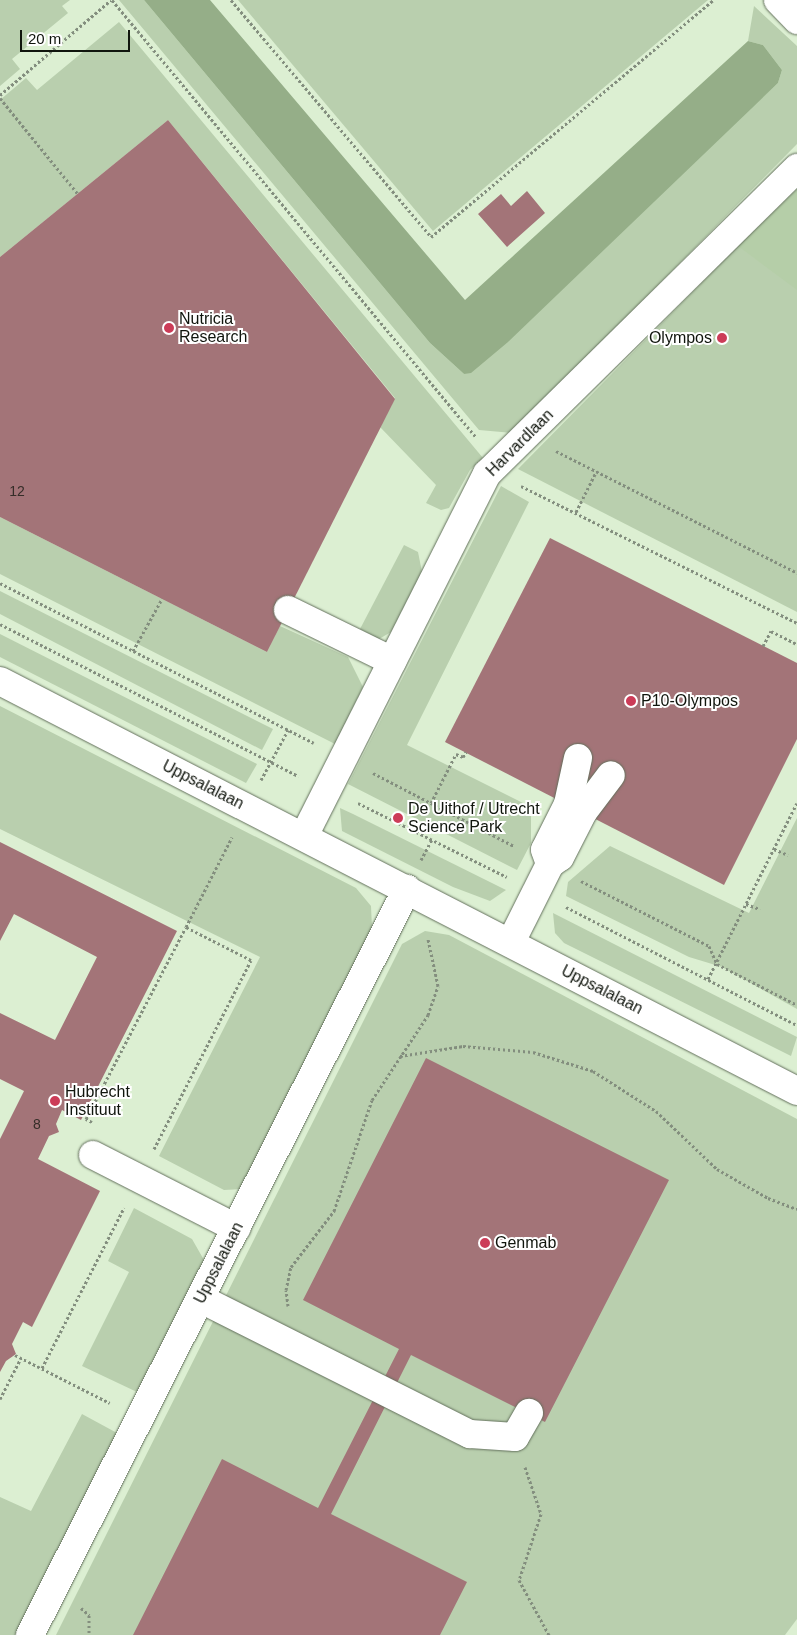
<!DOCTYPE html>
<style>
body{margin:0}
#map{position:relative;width:797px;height:1635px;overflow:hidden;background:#ebfae4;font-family:Arial,sans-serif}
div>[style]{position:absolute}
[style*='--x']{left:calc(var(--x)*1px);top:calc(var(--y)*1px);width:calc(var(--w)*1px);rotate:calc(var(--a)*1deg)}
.built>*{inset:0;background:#dcefd2}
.green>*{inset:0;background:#b9cfae}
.forest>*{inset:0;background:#b5cea8}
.water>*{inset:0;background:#95ae88}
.building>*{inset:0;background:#a37478}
.path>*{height:3px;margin-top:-1.5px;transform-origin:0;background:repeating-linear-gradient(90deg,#838e7e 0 2.5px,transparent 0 5px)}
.roads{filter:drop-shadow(0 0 1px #63705c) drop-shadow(0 0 1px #63705c)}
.minor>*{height:28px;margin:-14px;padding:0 14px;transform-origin:14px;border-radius:14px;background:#fff}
.dots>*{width:14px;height:14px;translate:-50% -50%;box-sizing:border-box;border:2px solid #fff;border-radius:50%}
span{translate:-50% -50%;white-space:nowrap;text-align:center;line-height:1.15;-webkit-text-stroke:4px #fff;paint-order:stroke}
.number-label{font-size:14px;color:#352d28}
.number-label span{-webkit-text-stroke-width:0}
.poi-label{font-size:16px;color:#10150d}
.left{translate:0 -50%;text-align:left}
.right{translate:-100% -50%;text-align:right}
.street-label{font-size:16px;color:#10150d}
.scale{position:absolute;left:20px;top:30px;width:110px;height:22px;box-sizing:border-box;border:2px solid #10150d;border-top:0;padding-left:6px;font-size:15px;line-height:18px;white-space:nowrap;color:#10150d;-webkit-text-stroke:4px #fff;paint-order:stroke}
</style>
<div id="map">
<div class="built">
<div style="clip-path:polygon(0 0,797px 0,797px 1635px,0 1635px)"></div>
</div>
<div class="green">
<div style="clip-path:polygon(0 0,70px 0,62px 6px,68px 13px,12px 59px,20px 69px,0 86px)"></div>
<div style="clip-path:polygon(119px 0,144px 0,430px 343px,464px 374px,778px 83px,782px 70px,763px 45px,748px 41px,754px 6px,797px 46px,797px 144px,512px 433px,479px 430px)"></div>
<div style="clip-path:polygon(238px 0,708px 0,433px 231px)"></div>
<div style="clip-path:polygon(119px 22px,483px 458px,470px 470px,449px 508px,441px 510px,426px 503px,436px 485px,380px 427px,395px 398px,168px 120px,0 257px,0 100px,26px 78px,37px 90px)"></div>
<div style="clip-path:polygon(797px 211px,797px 612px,518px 469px,738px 246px)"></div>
<div style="clip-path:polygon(501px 486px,529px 502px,407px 745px,531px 807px,531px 843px,517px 870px,348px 784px)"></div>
<div style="clip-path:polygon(0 517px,267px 652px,280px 626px,348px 657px,363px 687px,335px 744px,0 574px)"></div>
<div style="clip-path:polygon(404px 545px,418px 552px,422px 572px,391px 632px,379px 639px,360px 629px)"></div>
<div style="clip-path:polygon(0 591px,273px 729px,262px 750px,0 614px)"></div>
<div style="clip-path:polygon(0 634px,257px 764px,246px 783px,0 657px)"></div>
<div style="clip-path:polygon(0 706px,356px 888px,371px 906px,372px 928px,242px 1189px,224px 1190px,159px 1156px,260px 957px,0 829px)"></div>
<div style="clip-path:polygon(340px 808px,353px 814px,506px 890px,490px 901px,453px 887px,342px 831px)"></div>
<div style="clip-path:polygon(797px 818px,797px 1009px,722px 967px,689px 957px,566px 896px,568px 882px,610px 846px,749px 913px)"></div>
<div style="clip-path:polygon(553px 913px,797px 1037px,791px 1056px,564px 943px,555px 933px)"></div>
<div style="clip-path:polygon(425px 931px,449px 935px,797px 1119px,797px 1619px,785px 1635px,56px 1635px,402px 944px)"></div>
<div style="clip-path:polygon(134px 1208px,192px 1239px,204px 1260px,137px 1392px,82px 1366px,129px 1272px,108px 1261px)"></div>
<div style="clip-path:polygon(82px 1414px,117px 1433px,15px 1635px,0 1635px,0 1497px,31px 1511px)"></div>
</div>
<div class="forest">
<div style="clip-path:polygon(797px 189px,797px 290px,738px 246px)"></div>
</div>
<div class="water">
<div style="clip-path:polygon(144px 0,210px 0,465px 300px,748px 41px,763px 45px,782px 70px,778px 83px,508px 342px,471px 373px,464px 374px,430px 343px)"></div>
</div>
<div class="building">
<div style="clip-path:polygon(168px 120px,395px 399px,267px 652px,0 517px,0 257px)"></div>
<div style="clip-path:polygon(527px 191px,545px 213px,507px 247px,478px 214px,501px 194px,511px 206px)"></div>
<div style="clip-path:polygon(550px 538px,797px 663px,797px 739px,724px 885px,445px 742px)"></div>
<div style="clip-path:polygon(0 842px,177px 931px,81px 1120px,62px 1110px,56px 1124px,59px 1132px,49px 1136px,38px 1159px,100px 1191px,32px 1327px,23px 1322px,12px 1344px,16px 1354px,6px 1361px,0 1372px,0 1139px,24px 1091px,0 1079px,0 1013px,55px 1040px,97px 957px,14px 914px,0 941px)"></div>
<div style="clip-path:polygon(426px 1058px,669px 1180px,545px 1422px,411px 1355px,331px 1514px,467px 1582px,440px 1635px,133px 1635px,222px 1459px,318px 1508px,399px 1349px,303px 1300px)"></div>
</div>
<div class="path">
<div style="--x:112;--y:0;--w:569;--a:50.21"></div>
<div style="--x:231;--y:0;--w:310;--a:49.8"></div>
<div style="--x:431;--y:237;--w:368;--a:-40"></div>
<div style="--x:0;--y:95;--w:146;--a:-40.6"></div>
<div style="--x:0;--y:98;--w:124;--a:50.9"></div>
<div style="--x:556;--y:451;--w:270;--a:26.8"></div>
<div style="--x:521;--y:486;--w:308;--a:26.4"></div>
<div style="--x:576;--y:512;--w:45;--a:-63.4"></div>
<div style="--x:0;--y:583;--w:352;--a:27"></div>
<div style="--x:0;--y:624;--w:335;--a:27"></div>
<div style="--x:763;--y:646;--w:17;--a:-62"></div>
<div style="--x:771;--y:631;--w:29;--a:27"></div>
<div style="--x:133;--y:651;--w:60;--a:-60.9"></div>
<div style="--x:373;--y:773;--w:159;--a:27.4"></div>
<div style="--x:261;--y:780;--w:57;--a:-61.6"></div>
<div style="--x:358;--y:803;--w:166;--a:26.4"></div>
<div style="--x:431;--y:803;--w:55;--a:-63"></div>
<div style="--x:456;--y:754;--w:8;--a:23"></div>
<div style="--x:463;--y:757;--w:6;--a:-59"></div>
<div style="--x:774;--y:849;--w:15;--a:23"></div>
<div style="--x:421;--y:860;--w:24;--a:-62"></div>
<div style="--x:581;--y:881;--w:144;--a:26.9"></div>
<div style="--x:709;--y:946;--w:20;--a:66"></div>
<div style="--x:717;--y:964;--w:90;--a:27.1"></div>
<div style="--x:746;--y:904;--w:15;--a:20"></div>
<div style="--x:566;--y:907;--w:259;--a:27.1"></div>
<div style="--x:708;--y:979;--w:197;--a:-63.2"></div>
<div style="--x:400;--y:1056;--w:64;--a:-9"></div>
<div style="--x:463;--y:1046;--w:70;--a:4.9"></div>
<div style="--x:533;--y:1052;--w:63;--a:17.6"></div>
<div style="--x:593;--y:1071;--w:75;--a:32.4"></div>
<div style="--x:656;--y:1111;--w:84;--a:43.6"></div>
<div style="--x:717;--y:1169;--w:59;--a:29.6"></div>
<div style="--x:768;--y:1198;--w:31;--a:21"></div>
<div style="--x:92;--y:1122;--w:7;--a:-153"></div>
<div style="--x:86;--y:1119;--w:216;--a:-62.5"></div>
<div style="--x:154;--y:1149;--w:212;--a:-62.8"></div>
<div style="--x:251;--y:960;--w:73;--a:-153.1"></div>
<div style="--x:186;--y:927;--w:101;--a:-62.9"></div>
<div style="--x:288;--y:1306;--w:16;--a:-97"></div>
<div style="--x:286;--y:1290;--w:24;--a:-78"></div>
<div style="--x:291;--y:1267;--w:71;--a:-52.5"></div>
<div style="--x:334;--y:1211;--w:117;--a:-71.1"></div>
<div style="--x:372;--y:1100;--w:102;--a:-56.6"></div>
<div style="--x:428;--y:1015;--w:31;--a:-71"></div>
<div style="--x:438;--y:986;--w:48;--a:-102"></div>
<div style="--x:15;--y:1355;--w:106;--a:26.8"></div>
<div style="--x:42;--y:1368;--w:180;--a:-62.9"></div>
<div style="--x:0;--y:1399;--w:46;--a:-62.9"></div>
<div style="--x:525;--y:1467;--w:50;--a:71.2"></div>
<div style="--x:541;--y:1514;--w:70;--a:108.4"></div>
<div style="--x:519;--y:1580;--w:63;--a:61.4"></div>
<div style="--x:81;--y:1608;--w:11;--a:41"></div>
<div style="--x:89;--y:1615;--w:20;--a:90"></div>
</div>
<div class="roads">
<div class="minor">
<div style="--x:778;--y:0;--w:28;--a:46"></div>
<div style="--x:288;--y:610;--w:116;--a:26.1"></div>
<div style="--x:0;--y:681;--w:896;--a:27.22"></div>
<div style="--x:578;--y:758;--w:47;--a:102.3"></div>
<div style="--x:568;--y:804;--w:51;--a:116.6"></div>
<div style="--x:545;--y:850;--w:15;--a:70"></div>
<div style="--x:550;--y:864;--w:12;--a:-35"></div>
<div style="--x:560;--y:857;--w:51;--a:-62.9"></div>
<div style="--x:583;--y:812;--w:46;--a:-52.9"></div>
<div style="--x:304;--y:836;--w:406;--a:-63.2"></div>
<div style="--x:487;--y:474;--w:436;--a:-44.6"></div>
<div style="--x:511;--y:942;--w:87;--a:-63.4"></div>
<div style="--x:93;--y:1155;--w:161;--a:27"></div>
<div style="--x:201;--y:1299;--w:301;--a:26.7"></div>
<div style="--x:470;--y:1434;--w:45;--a:3.8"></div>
<div style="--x:515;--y:1437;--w:28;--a:-60"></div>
<div style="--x:30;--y:1635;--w:836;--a:-63.19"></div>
</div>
</div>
<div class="dots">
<div style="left:169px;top:328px;background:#cc3c58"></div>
<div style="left:722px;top:338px;background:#cc3c58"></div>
<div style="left:631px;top:701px;background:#cc3c58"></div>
<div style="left:398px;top:818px;background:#cc3c58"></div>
<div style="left:55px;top:1101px;background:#cc3c58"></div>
<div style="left:485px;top:1243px;background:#cc3c58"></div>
</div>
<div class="number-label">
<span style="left:17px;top:491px">12</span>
<span style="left:37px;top:1124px">8</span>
</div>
<div class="poi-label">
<span class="left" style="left:179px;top:328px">Nutricia<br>Research</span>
<span class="right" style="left:712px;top:338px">Olympos</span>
<span class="left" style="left:641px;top:701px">P10-Olympos</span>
<span class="left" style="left:408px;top:818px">De Uithof / Utrecht<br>Science Park</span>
<span class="left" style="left:65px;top:1101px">Hubrecht<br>Instituut</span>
<span class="left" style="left:495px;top:1243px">Genmab</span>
</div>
<div class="street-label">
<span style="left:520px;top:443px;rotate:-45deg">Harvardlaan</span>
<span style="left:203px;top:785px;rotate:27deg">Uppsalalaan</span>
<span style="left:602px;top:990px;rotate:27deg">Uppsalalaan</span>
<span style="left:219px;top:1263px;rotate:-63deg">Uppsalalaan</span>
</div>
<div class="scale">20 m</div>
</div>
